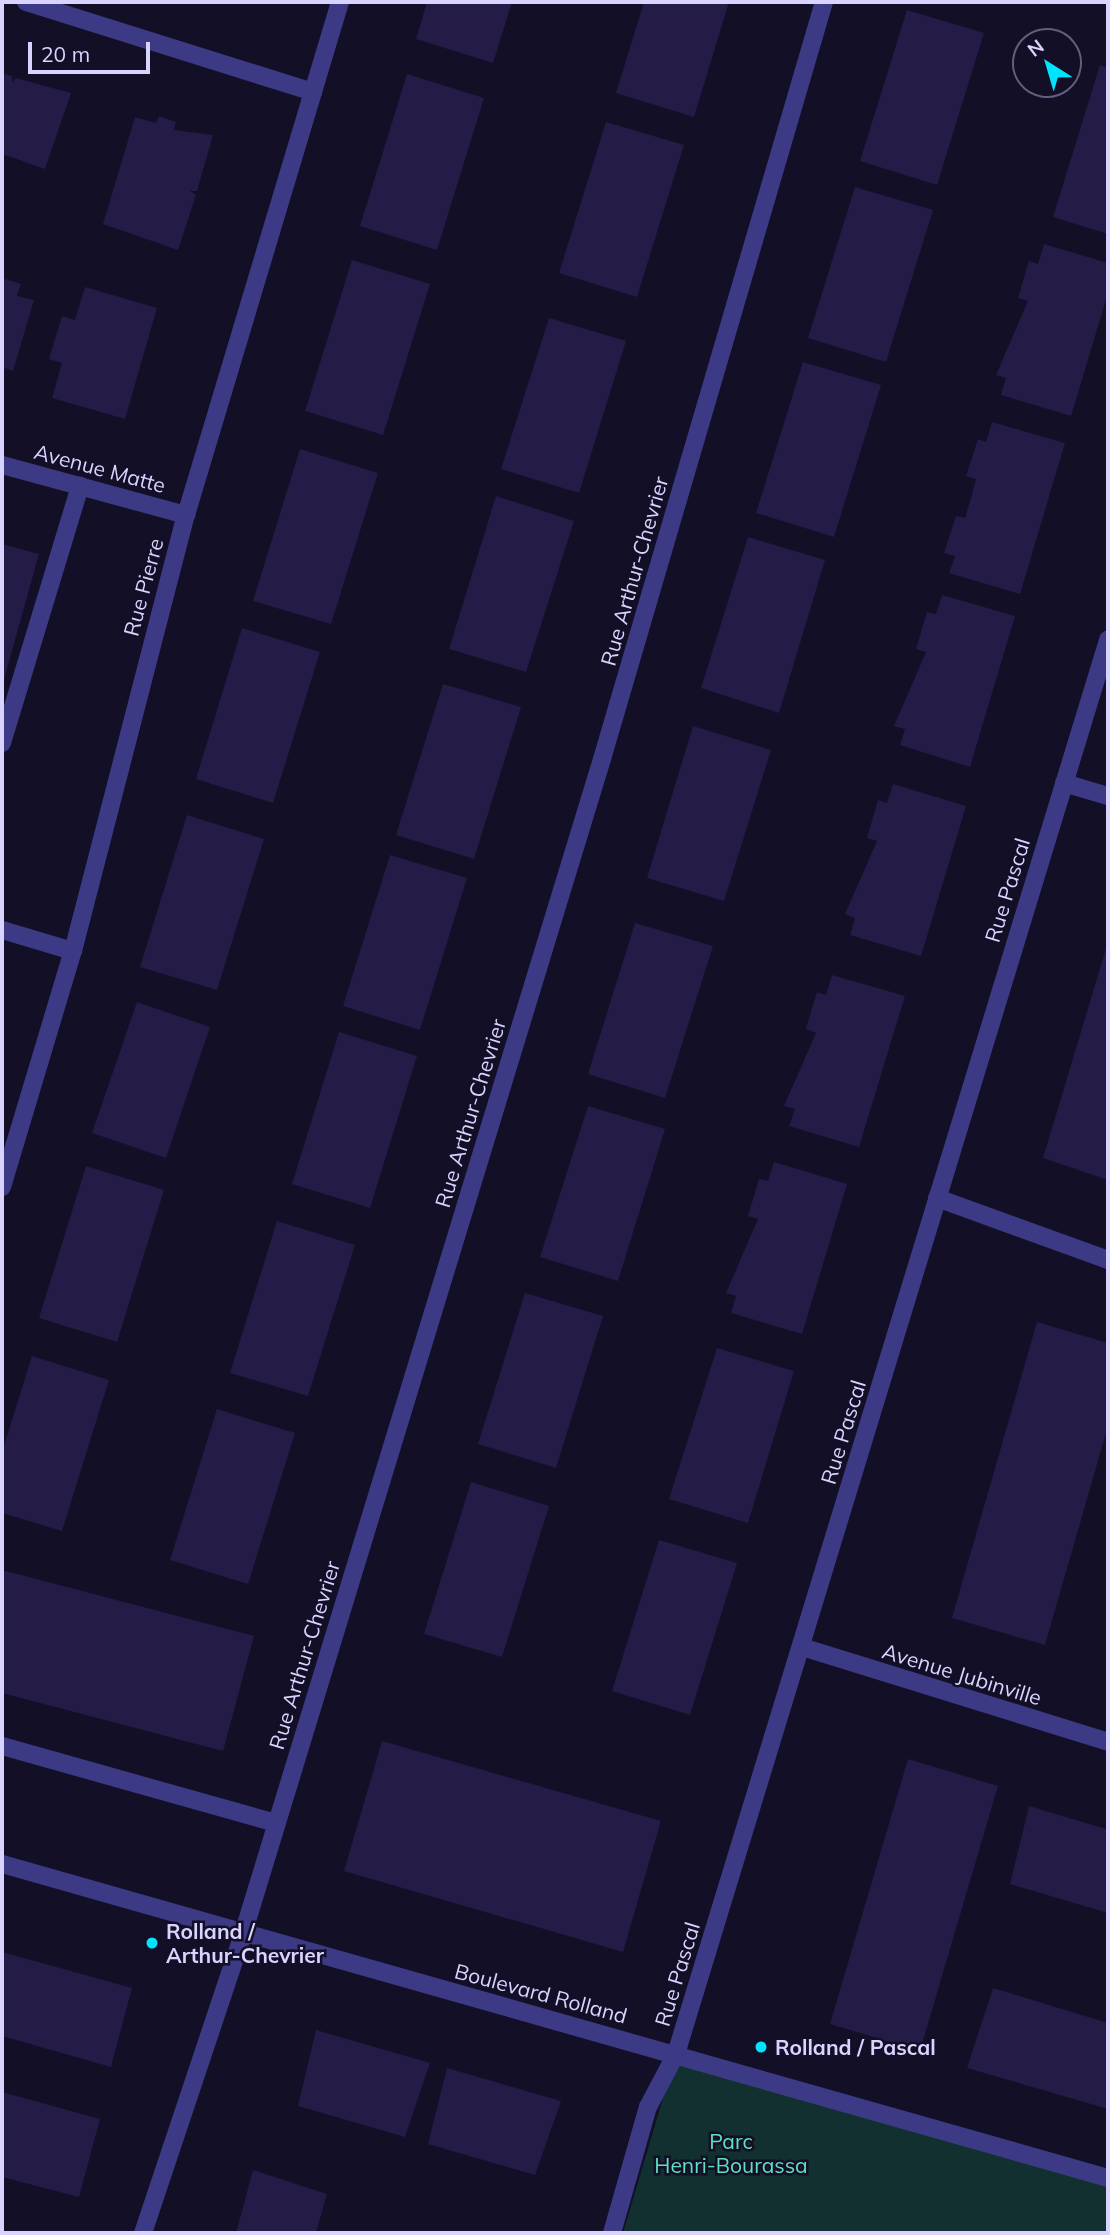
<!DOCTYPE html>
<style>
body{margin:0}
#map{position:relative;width:1110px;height:2235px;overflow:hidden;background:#130f26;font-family:Mulish,sans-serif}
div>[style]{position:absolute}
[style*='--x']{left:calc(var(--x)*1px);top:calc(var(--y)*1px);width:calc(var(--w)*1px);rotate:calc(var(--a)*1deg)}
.green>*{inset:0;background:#12302f}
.building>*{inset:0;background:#241b47}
.minor>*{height:18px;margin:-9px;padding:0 9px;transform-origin:9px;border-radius:9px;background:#3d3a85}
.dots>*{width:19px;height:19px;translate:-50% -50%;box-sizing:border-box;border:4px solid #130f26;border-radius:50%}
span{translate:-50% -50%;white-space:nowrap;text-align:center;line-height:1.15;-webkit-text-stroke:5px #130f26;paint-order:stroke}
.street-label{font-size:21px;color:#d9d4ff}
.poi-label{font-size:21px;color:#d9d4ff;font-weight:700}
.left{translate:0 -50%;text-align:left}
.park-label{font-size:21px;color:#5fe0c0}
.frame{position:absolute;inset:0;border:4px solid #d9d4ff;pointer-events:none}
.north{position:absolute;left:1012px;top:28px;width:70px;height:70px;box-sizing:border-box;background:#130f26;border:2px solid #625e7d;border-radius:50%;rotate:323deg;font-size:19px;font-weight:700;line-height:28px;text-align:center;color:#d9d4ff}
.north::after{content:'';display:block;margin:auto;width:24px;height:32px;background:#00e5ff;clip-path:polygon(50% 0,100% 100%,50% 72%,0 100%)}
.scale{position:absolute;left:28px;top:42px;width:122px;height:32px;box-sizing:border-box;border:4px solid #d9d4ff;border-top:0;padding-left:9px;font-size:21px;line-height:24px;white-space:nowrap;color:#d9d4ff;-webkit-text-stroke:5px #130f26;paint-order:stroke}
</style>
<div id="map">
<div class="green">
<div style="clip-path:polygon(676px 2054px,1108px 2178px,1108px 2233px,623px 2233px)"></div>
</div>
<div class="building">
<div style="clip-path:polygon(427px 2px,512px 2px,493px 63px,416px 39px)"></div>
<div style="clip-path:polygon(644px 2px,729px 2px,694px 117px,616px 93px)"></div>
<div style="clip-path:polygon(907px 10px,984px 33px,937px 185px,860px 161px)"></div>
<div style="clip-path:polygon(1100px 65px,1108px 68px,1108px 234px,1053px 217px)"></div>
<div style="clip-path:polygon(2px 73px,12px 76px,12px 83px,16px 78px,71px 93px,45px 169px,2px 154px)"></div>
<div style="clip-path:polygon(407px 74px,484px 98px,437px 250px,360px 226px)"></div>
<div style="clip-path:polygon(159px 116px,176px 122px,174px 130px,213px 135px,197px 191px,190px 191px,196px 195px,178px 250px,103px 224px,135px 117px,156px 123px)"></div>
<div style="clip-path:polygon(606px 122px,684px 145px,637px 297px,559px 273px)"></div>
<div style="clip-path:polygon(855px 187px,933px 210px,886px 362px,808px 338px)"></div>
<div style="clip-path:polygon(1044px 244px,1108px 263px,1108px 293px,1071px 416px,1001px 395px,1006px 378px,996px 375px,1028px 301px,1018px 298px,1029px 261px,1038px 264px)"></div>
<div style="clip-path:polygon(352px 260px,430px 284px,383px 435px,305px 411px)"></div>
<div style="clip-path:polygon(2px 278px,21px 284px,17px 296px,34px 300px,13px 371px,2px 367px)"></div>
<div style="clip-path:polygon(85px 287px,157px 308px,125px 419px,52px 398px,62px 363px,49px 359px,62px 316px,75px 320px)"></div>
<div style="clip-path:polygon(549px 318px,626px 341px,579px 493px,501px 469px)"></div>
<div style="clip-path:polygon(803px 362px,881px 385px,834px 537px,756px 513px)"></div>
<div style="clip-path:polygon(992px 422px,1065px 443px,1020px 594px,949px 573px,955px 556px,944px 553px,956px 516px,965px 518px,971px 498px,976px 479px,966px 476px,978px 439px,986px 442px)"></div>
<div style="clip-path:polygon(300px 449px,378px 473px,331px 624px,253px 601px)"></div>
<div style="clip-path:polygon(496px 496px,574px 521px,526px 672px,449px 649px)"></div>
<div style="clip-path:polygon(748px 537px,825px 560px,779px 713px,701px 688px)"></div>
<div style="clip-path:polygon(2px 544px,39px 554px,3px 683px,2px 683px)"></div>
<div style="clip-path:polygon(942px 595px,1015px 616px,970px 767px,900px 745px,905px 729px,894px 726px,926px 652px,916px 649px,927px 612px,936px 614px)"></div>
<div style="clip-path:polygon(242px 628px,320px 652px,273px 803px,196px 779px)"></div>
<div style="clip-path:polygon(443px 684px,521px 707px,474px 859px,396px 835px)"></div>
<div style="clip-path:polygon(693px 726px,771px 750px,724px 901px,647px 878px)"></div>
<div style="clip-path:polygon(893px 784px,966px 806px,921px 956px,850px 935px,855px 918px,845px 914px,877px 841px,867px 838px,878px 800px,887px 803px)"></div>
<div style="clip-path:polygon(187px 815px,264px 839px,217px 990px,140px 967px)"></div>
<div style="clip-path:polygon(390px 855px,467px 878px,420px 1030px,343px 1006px)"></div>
<div style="clip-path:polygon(635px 923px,713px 946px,665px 1098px,588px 1074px)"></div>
<div style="clip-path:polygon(1108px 942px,1108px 1180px,1043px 1158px)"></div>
<div style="clip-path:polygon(832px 975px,905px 996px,859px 1147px,789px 1126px,795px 1109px,784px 1106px,816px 1033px,806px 1029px,817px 992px,826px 995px)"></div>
<div style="clip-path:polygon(137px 1002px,210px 1027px,166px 1158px,92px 1133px)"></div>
<div style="clip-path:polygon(339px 1032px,417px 1056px,370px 1208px,292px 1184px)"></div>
<div style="clip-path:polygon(588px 1106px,665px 1129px,618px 1281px,540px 1257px)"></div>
<div style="clip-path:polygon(774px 1162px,847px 1184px,802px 1334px,731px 1313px,736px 1296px,726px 1293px,758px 1219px,748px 1216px,759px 1179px,768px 1181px)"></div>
<div style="clip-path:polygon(86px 1166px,164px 1190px,117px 1342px,39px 1318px)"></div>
<div style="clip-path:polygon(277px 1221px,355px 1245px,308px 1396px,230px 1373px)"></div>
<div style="clip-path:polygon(525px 1293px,603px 1316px,556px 1468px,478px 1444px)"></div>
<div style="clip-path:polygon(1037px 1322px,1108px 1343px,1108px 1426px,1045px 1645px,952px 1618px)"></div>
<div style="clip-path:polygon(717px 1348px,794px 1371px,748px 1523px,669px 1499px)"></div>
<div style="clip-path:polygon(32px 1356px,109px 1380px,62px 1531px,2px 1513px,2px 1452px)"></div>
<div style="clip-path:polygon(217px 1409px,295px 1433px,248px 1584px,170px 1560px)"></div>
<div style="clip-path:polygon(471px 1482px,549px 1506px,502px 1657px,424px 1634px)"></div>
<div style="clip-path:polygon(659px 1540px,737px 1563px,690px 1715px,612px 1691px)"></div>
<div style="clip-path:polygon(2px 1570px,254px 1636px,223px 1751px,2px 1693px)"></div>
<div style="clip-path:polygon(382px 1741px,661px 1821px,623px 1952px,344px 1871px)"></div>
<div style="clip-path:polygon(908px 1759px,998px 1786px,920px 2051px,830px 2024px)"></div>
<div style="clip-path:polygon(1029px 1806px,1106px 1829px,1108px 1913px,1010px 1884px)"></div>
<div style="clip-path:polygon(2px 1952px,132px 1988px,111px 2067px,2px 2036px)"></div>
<div style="clip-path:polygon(993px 1988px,1108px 2023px,1108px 2109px,967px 2068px)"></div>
<div style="clip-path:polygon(316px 2030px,430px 2063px,405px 2137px,298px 2106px)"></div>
<div style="clip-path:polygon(447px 2068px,561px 2101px,535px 2175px,428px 2144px)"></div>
<div style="clip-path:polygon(2px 2092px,100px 2119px,79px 2197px,2px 2177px)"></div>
<div style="clip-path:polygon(253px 2170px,327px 2194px,316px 2233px,236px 2233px)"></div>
</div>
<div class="minor">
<div style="--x:26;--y:2;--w:301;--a:17.4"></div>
<div style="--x:2;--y:465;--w:191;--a:15.2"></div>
<div style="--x:2;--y:743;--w:269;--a:-73.1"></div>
<div style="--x:1064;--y:783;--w:46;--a:16.5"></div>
<div style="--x:2;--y:930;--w:74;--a:16.5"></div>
<div style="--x:2;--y:1187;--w:246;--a:-73.3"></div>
<div style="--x:73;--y:951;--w:450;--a:-75.5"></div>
<div style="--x:186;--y:515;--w:536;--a:-73.29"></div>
<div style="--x:937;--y:1198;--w:182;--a:19.9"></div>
<div style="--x:802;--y:1647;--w:320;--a:17.2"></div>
<div style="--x:2;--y:1746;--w:285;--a:15.7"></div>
<div style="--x:2;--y:1864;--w:1150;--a:15.85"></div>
<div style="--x:143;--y:2233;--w:315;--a:-71.5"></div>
<div style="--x:243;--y:1934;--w:1229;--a:-73.01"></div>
<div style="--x:602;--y:759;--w:789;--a:-73.66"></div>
<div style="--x:612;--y:2233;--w:131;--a:-74.1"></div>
<div style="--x:648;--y:2107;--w:60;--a:-62.2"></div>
<div style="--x:676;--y:2054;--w:1479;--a:-73.01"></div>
</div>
<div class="dots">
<div style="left:152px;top:1943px;background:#00e5ff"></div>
<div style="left:761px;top:2047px;background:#00e5ff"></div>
</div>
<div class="street-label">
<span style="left:100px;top:468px;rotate:15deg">Avenue Matte</span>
<span style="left:634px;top:571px;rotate:-74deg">Rue Arthur-Chevrier</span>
<span style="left:143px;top:587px;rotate:-75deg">Rue Pierre</span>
<span style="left:1007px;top:890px;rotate:-73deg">Rue Pascal</span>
<span style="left:470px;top:1113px;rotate:-73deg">Rue Arthur-Chevrier</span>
<span style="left:843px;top:1432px;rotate:-73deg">Rue Pascal</span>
<span style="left:304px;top:1655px;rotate:-73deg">Rue Arthur-Chevrier</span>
<span style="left:962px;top:1674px;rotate:17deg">Avenue Jubinville</span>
<span style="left:677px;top:1974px;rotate:-73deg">Rue Pascal</span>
<span style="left:541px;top:1993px;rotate:15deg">Boulevard Rolland</span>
</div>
<div class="poi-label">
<span class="left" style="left:166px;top:1943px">Rolland /<br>Arthur-Chevrier</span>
<span class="left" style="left:775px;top:2047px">Rolland / Pascal</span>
</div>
<div class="park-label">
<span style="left:731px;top:2153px">Parc<br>Henri-Bourassa</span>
</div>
<div class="frame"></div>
<div class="north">N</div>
<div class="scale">20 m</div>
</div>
